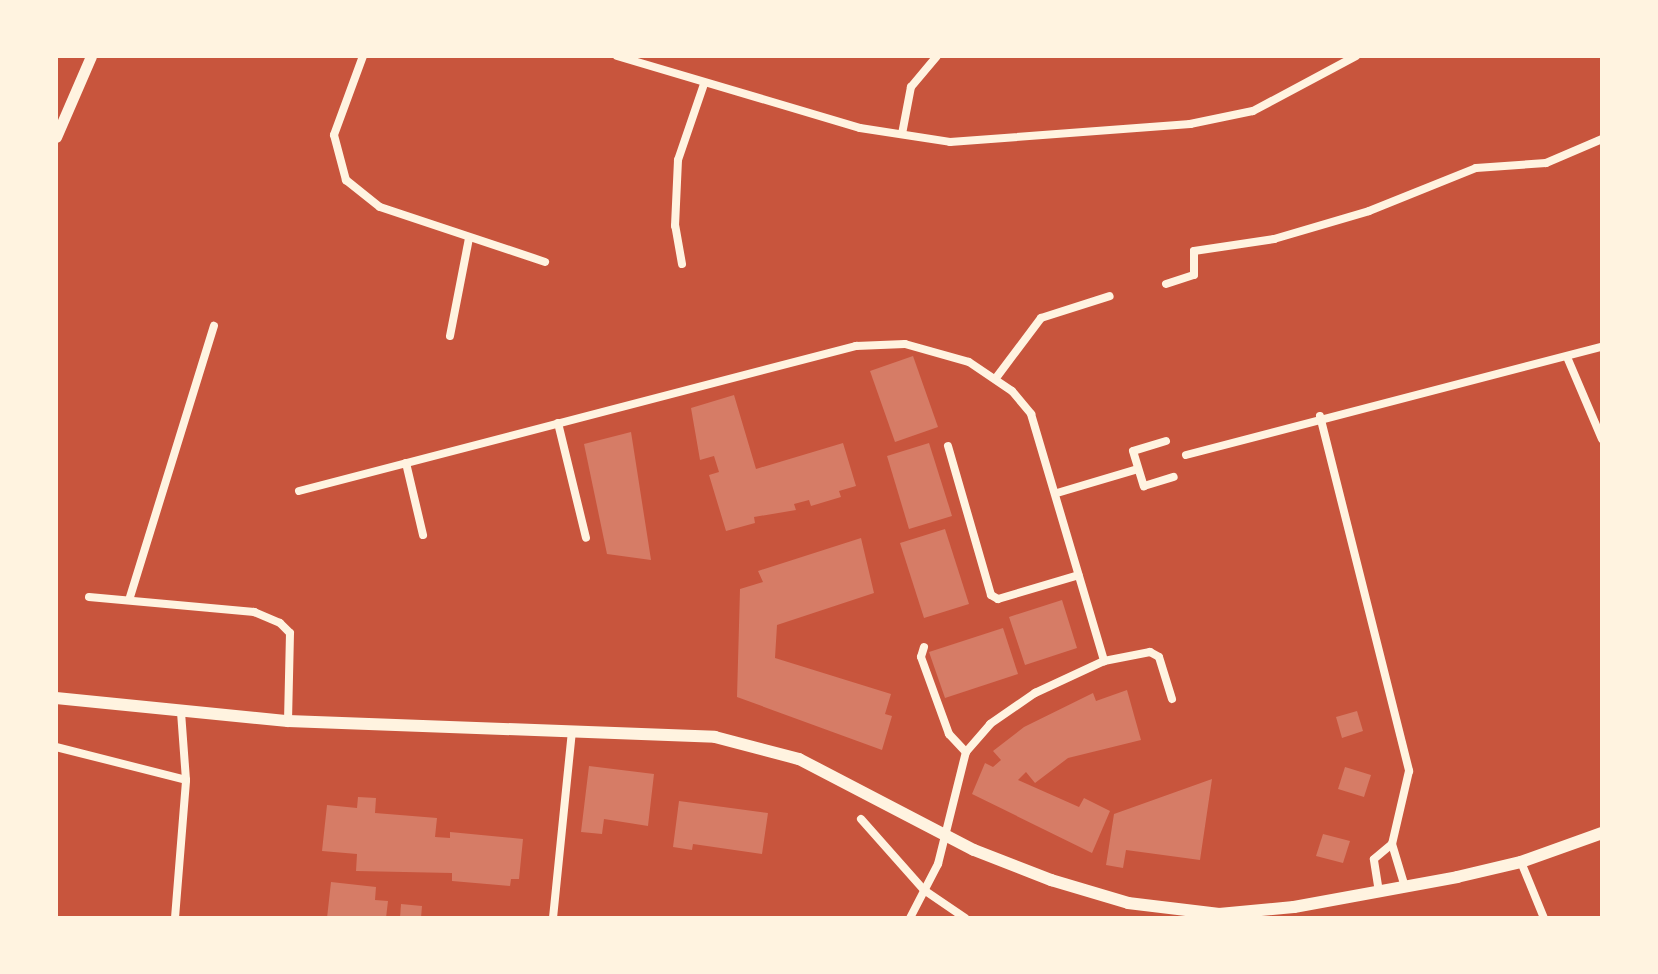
<!DOCTYPE html>
<style>
body{margin:0}
#map{position:relative;width:1658px;height:974px;overflow:hidden;background:#c8553d;font-family:Inter,sans-serif}
div>[style]{position:absolute}
[style*='--x']{left:calc(var(--x)*1px);top:calc(var(--y)*1px);width:calc(var(--w)*1px);rotate:calc(var(--a)*1deg)}
.building>*{inset:0;background:#d67c66}
.minor>*{height:8px;margin:-4px;padding:0 4px;transform-origin:4px;border-radius:4px;background:#fff3e0}
.tertiary>*{height:11px;margin:-5.5px;padding:0 5.5px;transform-origin:5.5px;border-radius:5.5px;background:#fff3e0}
.secondary>*{height:12px;margin:-6px;padding:0 6px;transform-origin:6px;border-radius:6px;background:#fff3e0}
span{translate:-50% -50%;white-space:nowrap;text-align:center;line-height:1.15;-webkit-text-stroke:6px #fff3e0;paint-order:stroke}
.frame{position:absolute;inset:0;border:58px solid #fff3e0;pointer-events:none}
</style>
<div id="map">
<div class="building">
<div style="clip-path:polygon(913px 356px,938px 427px,895px 442px,870px 371px)"></div>
<div style="clip-path:polygon(734px 395px,756px 469px,843px 443px,856px 486px,839px 491px,841px 497px,811px 506px,809px 500px,794px 504px,796px 510px,754px 517px,755px 523px,726px 531px,709px 475px,719px 472px,714px 456px,700px 460px,691px 408px)"></div>
<div style="clip-path:polygon(631px 432px,651px 560px,607px 554px,584px 444px)"></div>
<div style="clip-path:polygon(929px 443px,952px 516px,909px 529px,887px 456px)"></div>
<div style="clip-path:polygon(945px 529px,969px 604px,924px 618px,900px 543px)"></div>
<div style="clip-path:polygon(861px 538px,874px 593px,777px 625px,775px 658px,891px 694px,885px 714px,892px 716px,882px 750px,737px 697px,740px 589px,763px 582px,758px 571px)"></div>
<div style="clip-path:polygon(1062px 600px,1077px 648px,1025px 665px,1009px 617px)"></div>
<div style="clip-path:polygon(1003px 628px,1018px 674px,945px 698px,929px 652px)"></div>
<div style="clip-path:polygon(1127px 690px,1141px 740px,1068px 758px,1035px 783px,1026px 772px,1018px 780px,1079px 807px,1084px 798px,1110px 811px,1092px 853px,972px 794px,985px 763px,993px 767px,1001px 760px,993px 751px,1024px 727px,1093px 693px,1096px 701px)"></div>
<div style="clip-path:polygon(1357px 711px,1363px 731px,1342px 738px,1336px 717px)"></div>
<div style="clip-path:polygon(589px 766px,654px 774px,648px 826px,604px 819px,602px 834px,581px 832px)"></div>
<div style="clip-path:polygon(1345px 767px,1371px 775px,1364px 797px,1338px 789px)"></div>
<div style="clip-path:polygon(1212px 779px,1200px 860px,1126px 850px,1123px 868px,1106px 865px,1114px 814px)"></div>
<div style="clip-path:polygon(358px 797px,376px 798px,375px 813px,437px 818px,435px 837px,450px 838px,450px 832px,523px 839px,519px 879px,511px 879px,510px 886px,452px 881px,452px 873px,356px 871px,357px 854px,322px 851px,327px 805px,357px 808px)"></div>
<div style="clip-path:polygon(679px 801px,768px 813px,762px 854px,693px 844px,692px 850px,673px 847px)"></div>
<div style="clip-path:polygon(1323px 834px,1350px 841px,1343px 863px,1316px 856px)"></div>
<div style="clip-path:polygon(331px 882px,376px 887px,375px 900px,388px 901px,386px 918px,327px 918px)"></div>
<div style="clip-path:polygon(401px 904px,422px 906px,421px 918px,400px 918px)"></div>
</div>
<div class="minor">
<div style="--x:363;--y:56;--w:84;--a:110.2"></div>
<div style="--x:334;--y:135;--w:47;--a:75.1"></div>
<div style="--x:346;--y:180;--w:43;--a:38.5"></div>
<div style="--x:380;--y:207;--w:174;--a:18.4"></div>
<div style="--x:617;--y:56;--w:253;--a:16.5"></div>
<div style="--x:860;--y:128;--w:91;--a:8.8"></div>
<div style="--x:950;--y:142;--w:241;--a:-4.3"></div>
<div style="--x:1190;--y:124;--w:64;--a:-11.7"></div>
<div style="--x:1253;--y:111;--w:117;--a:-28.1"></div>
<div style="--x:902;--y:134;--w:48;--a:-79.2"></div>
<div style="--x:911;--y:87;--w:40;--a:-50"></div>
<div style="--x:682;--y:264;--w:39;--a:-100"></div>
<div style="--x:675;--y:226;--w:66;--a:-87.4"></div>
<div style="--x:678;--y:160;--w:80;--a:-71.1"></div>
<div style="--x:1166;--y:284;--w:29;--a:-18"></div>
<div style="--x:1194;--y:275;--w:24;--a:-90"></div>
<div style="--x:1194;--y:251;--w:81;--a:-8.5"></div>
<div style="--x:1274;--y:239;--w:99;--a:-16.4"></div>
<div style="--x:1369;--y:211;--w:115;--a:-21.9"></div>
<div style="--x:1476;--y:168;--w:70;--a:-4.1"></div>
<div style="--x:1546;--y:163;--w:61;--a:-23.2"></div>
<div style="--x:450;--y:336;--w:100;--a:-79"></div>
<div style="--x:1567;--y:357;--w:89;--a:66.9"></div>
<div style="--x:996;--y:378;--w:75;--a:-53.1"></div>
<div style="--x:1041;--y:318;--w:72;--a:-17.7"></div>
<div style="--x:1320;--y:416;--w:366;--a:75.9"></div>
<div style="--x:1409;--y:771;--w:75;--a:103.1"></div>
<div style="--x:1392;--y:844;--w:45;--a:73.2"></div>
<div style="--x:558;--y:423;--w:118;--a:76.3"></div>
<div style="--x:1166;--y:441;--w:34;--a:163"></div>
<div style="--x:1133;--y:451;--w:37;--a:73"></div>
<div style="--x:1144;--y:486;--w:31;--a:-17"></div>
<div style="--x:948;--y:446;--w:155;--a:73.9"></div>
<div style="--x:991;--y:595;--w:8;--a:30"></div>
<div style="--x:998;--y:599;--w:84;--a:-16.5"></div>
<div style="--x:1186;--y:455;--w:430;--a:-14.6"></div>
<div style="--x:406;--y:463;--w:74;--a:76.7"></div>
<div style="--x:299;--y:491;--w:576;--a:-14.59"></div>
<div style="--x:856;--y:346;--w:49;--a:-2.3"></div>
<div style="--x:905;--y:344;--w:66;--a:15.7"></div>
<div style="--x:969;--y:362;--w:52;--a:34"></div>
<div style="--x:1012;--y:391;--w:30;--a:50"></div>
<div style="--x:1031;--y:414;--w:258;--a:73.5"></div>
<div style="--x:1057;--y:493;--w:84;--a:-16.5"></div>
<div style="--x:89;--y:597;--w:166;--a:5.2"></div>
<div style="--x:254;--y:612;--w:28;--a:23"></div>
<div style="--x:280;--y:623;--w:14;--a:45"></div>
<div style="--x:290;--y:633;--w:88;--a:91.3"></div>
<div style="--x:130;--y:597;--w:284;--a:-72.8"></div>
<div style="--x:924;--y:647;--w:10;--a:107"></div>
<div style="--x:921;--y:657;--w:82;--a:70"></div>
<div style="--x:949;--y:734;--w:25;--a:47"></div>
<div style="--x:56;--y:747;--w:134;--a:14.2"></div>
<div style="--x:861;--y:819;--w:95;--a:48.4"></div>
<div style="--x:924;--y:890;--w:50;--a:34.3"></div>
<div style="--x:1521;--y:862;--w:61;--a:67.7"></div>
<div style="--x:1379;--y:892;--w:33;--a:-99"></div>
<div style="--x:1374;--y:859;--w:23;--a:-40"></div>
<div style="--x:175;--y:918;--w:138;--a:-85.4"></div>
<div style="--x:186;--y:780;--w:68;--a:-94.2"></div>
<div style="--x:553;--y:918;--w:189;--a:-84.2"></div>
<div style="--x:910;--y:918;--w:61;--a:-62.6"></div>
<div style="--x:938;--y:864;--w:115;--a:-76"></div>
<div style="--x:966;--y:752;--w:37;--a:-49"></div>
<div style="--x:990;--y:724;--w:55;--a:-34.6"></div>
<div style="--x:1035;--y:693;--w:76;--a:-24.9"></div>
<div style="--x:1104;--y:661;--w:47;--a:-11.1"></div>
<div style="--x:1150;--y:652;--w:10;--a:29"></div>
<div style="--x:1159;--y:657;--w:44;--a:72.8"></div>
</div>
<div class="tertiary">
<div style="--x:56;--y:137;--w:88;--a:-66.6"></div>
</div>
<div class="secondary">
<div style="--x:56;--y:698;--w:233;--a:5.7"></div>
<div style="--x:288;--y:721;--w:427;--a:2.1"></div>
<div style="--x:715;--y:737;--w:87;--a:14.7"></div>
<div style="--x:799;--y:759;--w:197;--a:27.5"></div>
<div style="--x:974;--y:850;--w:83;--a:21.3"></div>
<div style="--x:1051;--y:880;--w:80;--a:16.6"></div>
<div style="--x:1128;--y:903;--w:92;--a:6.9"></div>
<div style="--x:1219;--y:914;--w:75;--a:-5.3"></div>
<div style="--x:1294;--y:907;--w:166;--a:-10.4"></div>
<div style="--x:1457;--y:877;--w:66;--a:-13.2"></div>
<div style="--x:1521;--y:862;--w:86;--a:-19.7"></div>
</div>
<div class="frame"></div>
</div>
